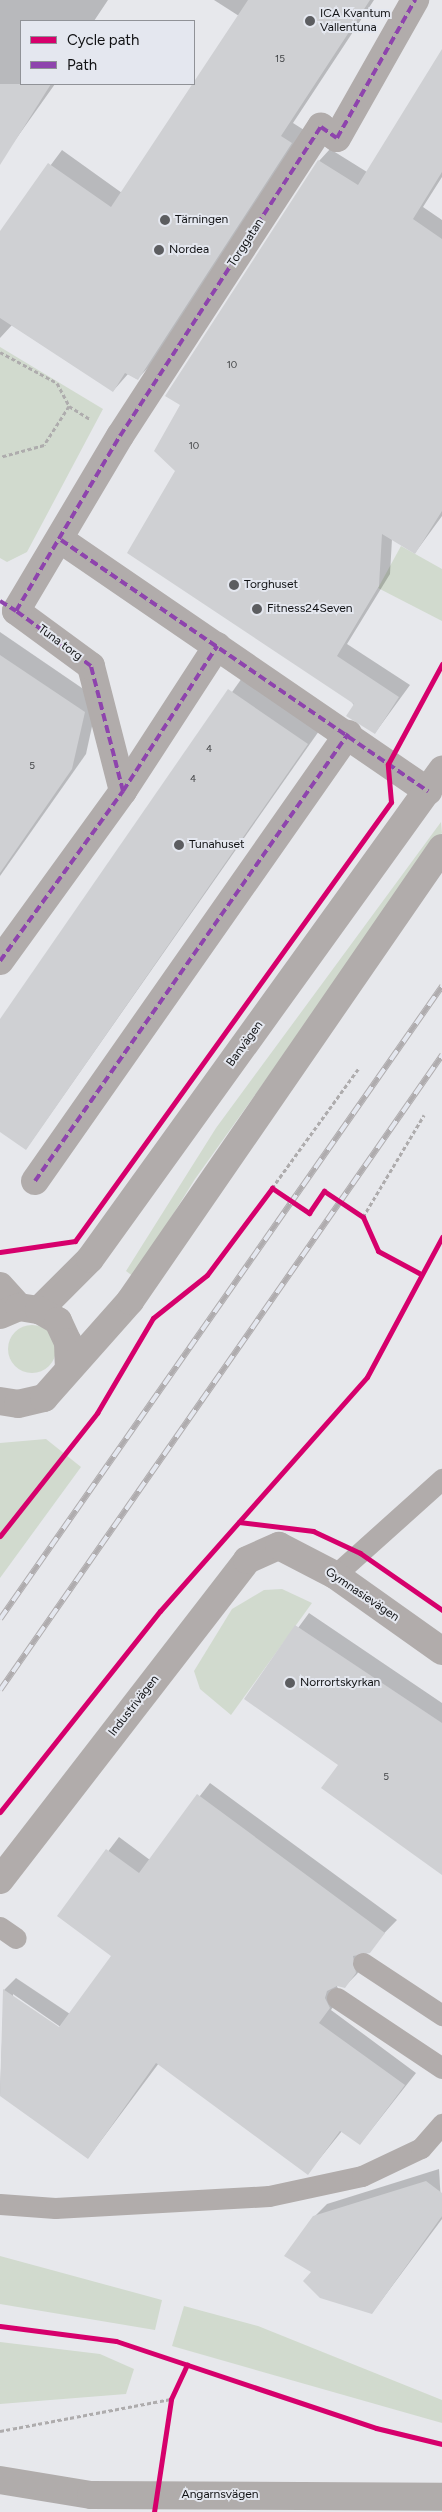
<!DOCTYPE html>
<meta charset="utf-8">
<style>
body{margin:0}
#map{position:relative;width:442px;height:2512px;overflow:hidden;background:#e7e8ec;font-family:Figtree,sans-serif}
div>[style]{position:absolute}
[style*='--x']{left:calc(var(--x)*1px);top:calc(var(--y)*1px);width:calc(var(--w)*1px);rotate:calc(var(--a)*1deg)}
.green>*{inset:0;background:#d1dace}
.round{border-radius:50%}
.shadow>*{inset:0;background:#0003}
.building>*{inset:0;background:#cfd0d3}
.path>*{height:3px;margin-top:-1.5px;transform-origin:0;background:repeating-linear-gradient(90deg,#aeacad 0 4px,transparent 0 6.5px)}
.service>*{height:21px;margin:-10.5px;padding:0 10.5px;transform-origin:10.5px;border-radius:10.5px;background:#b1acab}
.pedestrian>*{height:28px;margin:-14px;padding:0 14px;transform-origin:14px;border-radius:14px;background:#b1acab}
.minor>*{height:28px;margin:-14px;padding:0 14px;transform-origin:14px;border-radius:14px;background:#b1acab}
.tertiary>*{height:28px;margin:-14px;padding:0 14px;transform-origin:14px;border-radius:14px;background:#b1acab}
.secondary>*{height:28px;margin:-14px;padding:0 14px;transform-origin:14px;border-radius:14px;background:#b0acab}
.rail>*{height:5.5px;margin-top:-2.75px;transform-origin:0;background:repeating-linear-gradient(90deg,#e4e7ef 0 11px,#afacae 0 22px);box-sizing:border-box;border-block:1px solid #afacae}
.quiet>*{height:4px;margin-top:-2px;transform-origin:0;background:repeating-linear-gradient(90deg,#8e44ad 0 8px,transparent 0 12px)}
.cycleway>*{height:5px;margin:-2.5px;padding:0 2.5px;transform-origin:2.5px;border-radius:2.5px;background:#d6006c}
.dots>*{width:14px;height:14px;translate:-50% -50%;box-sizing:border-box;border:2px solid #e4e7ef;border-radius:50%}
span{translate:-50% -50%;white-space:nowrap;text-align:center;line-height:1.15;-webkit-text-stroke:4px #e4e7ef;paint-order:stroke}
.number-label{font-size:10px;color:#404244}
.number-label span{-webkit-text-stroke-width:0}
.poi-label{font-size:12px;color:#111214}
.left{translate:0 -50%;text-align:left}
.street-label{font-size:12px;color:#111214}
.legend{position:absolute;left:20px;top:20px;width:175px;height:65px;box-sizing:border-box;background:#e4e7ef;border:1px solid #909297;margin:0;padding:6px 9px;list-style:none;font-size:15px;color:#111214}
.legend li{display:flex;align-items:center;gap:10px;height:25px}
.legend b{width:25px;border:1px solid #909297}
</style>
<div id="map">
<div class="green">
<div style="clip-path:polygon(0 347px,103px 409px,27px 552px,7px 562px,0 558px)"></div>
<div style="clip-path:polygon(401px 546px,442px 569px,442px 621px,378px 588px)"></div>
<div style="clip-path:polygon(441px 822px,442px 833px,195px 1179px,134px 1277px,126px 1271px,216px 1128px)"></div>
<div class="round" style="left:8px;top:1325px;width:48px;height:48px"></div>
<div style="clip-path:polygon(46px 1439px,81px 1467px,0 1578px,0 1443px)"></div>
<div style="clip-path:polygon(282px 1589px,312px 1603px,231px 1715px,200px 1689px,194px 1671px,232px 1609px,264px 1590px)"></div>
<div style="clip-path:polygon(0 2256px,162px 2300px,155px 2330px,0 2304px)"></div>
<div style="clip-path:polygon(184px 2306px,258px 2326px,442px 2400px,442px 2423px,172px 2346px)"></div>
<div style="clip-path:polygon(0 2342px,100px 2354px,134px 2369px,126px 2394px,0 2404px)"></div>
</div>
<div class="shadow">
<div style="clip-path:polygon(0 0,108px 0,94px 21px,21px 21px,21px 84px,55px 84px,6px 153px,0 149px)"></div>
<div style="clip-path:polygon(214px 0,374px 0,293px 123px,304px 130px,150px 366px,137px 379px,128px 374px,113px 391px,12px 325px,0 338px,0 233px,62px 150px,122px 193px,239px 16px)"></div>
<div style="clip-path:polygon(442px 54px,442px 177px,423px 207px,442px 220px,442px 516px,415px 553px,392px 539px,390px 574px,347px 644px,410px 685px,375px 733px,176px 470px,182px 404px,166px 396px,319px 161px,330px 149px,367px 172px)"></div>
<div style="clip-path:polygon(0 632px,98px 699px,86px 754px,0 876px)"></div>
<div style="clip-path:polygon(242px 678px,319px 731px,26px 1149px,0 1131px,0 1021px)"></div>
<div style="clip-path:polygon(309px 1613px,442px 1703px,442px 1874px,340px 1765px,246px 1699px)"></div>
<div style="clip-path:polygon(evenodd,210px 1783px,397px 1920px,366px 1952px,367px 1960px,357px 1974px,344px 1987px,336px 1984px,341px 1995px,331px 2010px,416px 2073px,360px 2144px,342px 2131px,308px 2173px,159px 2063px,88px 2158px,0 2094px,4px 1990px,16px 1978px,70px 2014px,113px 1955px,59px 1916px,119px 1837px,150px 1860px,210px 1783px,13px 1994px,65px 2030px,64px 2032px,13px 1997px,13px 1994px)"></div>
<div style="clip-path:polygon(439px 2169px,442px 2219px,372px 2313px,313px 2272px,314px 2217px,327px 2204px)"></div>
</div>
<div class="building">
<div style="clip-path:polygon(248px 0,370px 0,281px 136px,292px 143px,138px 380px,125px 373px,113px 392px,0 318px,0 231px,48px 163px,111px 207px)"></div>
<div style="clip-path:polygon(442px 49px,442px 172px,413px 219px,442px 239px,442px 511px,415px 554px,382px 534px,379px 586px,337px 656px,399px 697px,375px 734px,346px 716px,354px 704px,127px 553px,175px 471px,154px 451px,180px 405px,165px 396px,318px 160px,358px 185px)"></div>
<div style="clip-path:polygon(0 84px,51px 84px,0 165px)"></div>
<div style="clip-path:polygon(0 655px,85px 712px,72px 769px,0 873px)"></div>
<div style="clip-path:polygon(228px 689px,308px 744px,26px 1150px,0 1132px,0 1019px)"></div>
<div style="clip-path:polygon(295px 1625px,442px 1723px,442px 1875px,321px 1788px,338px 1765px,244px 1699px)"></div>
<div style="clip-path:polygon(197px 1794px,385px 1933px,370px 1953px,353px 1956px,356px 1973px,345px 1988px,337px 1986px,327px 1991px,325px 1998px,330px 2008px,319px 2023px,405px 2085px,360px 2145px,340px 2131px,308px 2175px,156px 2063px,88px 2159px,0 2096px,3px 1989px,59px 2027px,111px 1956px,57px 1916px,106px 1849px,139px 1873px)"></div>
<div style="clip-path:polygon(426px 2181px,442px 2193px,442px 2216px,372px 2314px,320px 2298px,303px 2281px,311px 2272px,284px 2256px,313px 2216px)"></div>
</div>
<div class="path">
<div style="--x:0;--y:352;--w:65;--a:28.5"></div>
<div style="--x:57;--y:383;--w:26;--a:62"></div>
<div style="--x:69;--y:406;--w:46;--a:122.7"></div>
<div style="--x:44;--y:445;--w:46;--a:164.7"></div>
<div style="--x:69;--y:406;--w:25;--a:32"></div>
<div style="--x:272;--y:1188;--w:148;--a:-54.1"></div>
<div style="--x:363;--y:1217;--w:119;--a:-59.1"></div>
<div style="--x:0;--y:2431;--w:174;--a:-10.6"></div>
</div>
<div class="service">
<div style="--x:335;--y:1575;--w:144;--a:-41.9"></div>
<div style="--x:0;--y:1927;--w:19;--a:35"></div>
<div style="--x:363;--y:1963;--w:95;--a:33.4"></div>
<div style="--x:337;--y:1998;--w:126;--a:33.7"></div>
<div style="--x:0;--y:2204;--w:55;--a:4.2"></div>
<div style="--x:55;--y:2208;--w:214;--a:-3.2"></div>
<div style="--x:269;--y:2196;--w:95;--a:-12.1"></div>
<div style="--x:362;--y:2176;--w:65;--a:-25.4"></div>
<div style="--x:421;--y:2148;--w:32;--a:-49"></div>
</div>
<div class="pedestrian">
<div style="--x:61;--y:540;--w:445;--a:34.4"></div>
<div style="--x:123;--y:791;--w:173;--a:-57"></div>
<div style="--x:0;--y:961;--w:210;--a:-54.1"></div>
<div style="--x:123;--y:791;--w:129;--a:-104.4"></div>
<div style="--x:91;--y:666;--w:93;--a:-143.7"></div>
<div style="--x:16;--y:611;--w:204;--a:-59.3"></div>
<div style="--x:120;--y:436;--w:369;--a:-57"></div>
<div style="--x:321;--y:127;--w:19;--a:35"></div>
<div style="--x:337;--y:138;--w:159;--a:-60.5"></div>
<div style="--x:35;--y:1181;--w:546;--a:-55"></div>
</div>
<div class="minor">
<div style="--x:0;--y:1286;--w:28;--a:48"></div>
<div style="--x:0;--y:1880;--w:404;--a:-52.3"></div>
<div style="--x:247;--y:1560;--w:35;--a:-24"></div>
<div style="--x:279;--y:1546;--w:63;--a:27.4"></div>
<div style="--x:335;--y:1575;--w:131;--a:35.4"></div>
</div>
<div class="tertiary">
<div style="--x:39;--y:1310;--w:72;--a:-45"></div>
<div style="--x:90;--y:1259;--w:603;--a:-54.25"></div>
<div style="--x:0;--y:1315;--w:21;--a:-23"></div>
<div style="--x:19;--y:1307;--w:20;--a:9"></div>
<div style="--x:39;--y:1310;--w:22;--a:30"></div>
<div style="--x:58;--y:1321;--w:23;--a:65"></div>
<div style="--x:68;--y:1342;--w:24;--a:88"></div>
<div style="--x:0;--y:1401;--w:18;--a:9"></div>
<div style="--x:18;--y:1404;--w:27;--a:-13"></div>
<div style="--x:44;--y:1398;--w:130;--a:-48.4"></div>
<div style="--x:130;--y:1301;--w:550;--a:-55.44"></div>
</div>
<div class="secondary">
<div style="--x:0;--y:2480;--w:92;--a:9.4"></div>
<div style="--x:91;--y:2495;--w:351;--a:0.3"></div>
</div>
<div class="rail">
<div style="--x:0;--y:1619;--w:772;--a:-55.07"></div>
<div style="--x:0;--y:1690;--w:774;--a:-55.16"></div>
</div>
<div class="quiet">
<div style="--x:61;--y:540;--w:445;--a:34.4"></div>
<div style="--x:0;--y:601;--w:19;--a:32"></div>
<div style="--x:123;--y:791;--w:173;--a:-57"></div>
<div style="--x:0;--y:961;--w:210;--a:-54.1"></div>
<div style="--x:123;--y:791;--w:129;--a:-104.4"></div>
<div style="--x:91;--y:666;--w:93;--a:-143.7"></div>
<div style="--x:16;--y:611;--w:204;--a:-59.3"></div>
<div style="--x:120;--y:436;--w:369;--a:-57"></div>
<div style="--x:321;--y:127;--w:19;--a:35"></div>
<div style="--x:337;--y:138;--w:159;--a:-60.5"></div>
<div style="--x:35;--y:1181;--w:546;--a:-55"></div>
</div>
<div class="cycleway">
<div style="--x:0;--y:1252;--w:76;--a:-8.3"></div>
<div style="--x:75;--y:1241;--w:541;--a:-54.25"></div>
<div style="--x:391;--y:802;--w:38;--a:-95"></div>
<div style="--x:388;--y:764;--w:114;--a:-61.6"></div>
<div style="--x:239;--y:1522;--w:75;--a:6.9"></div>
<div style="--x:313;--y:1531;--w:52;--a:25.1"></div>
<div style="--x:360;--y:1553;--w:100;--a:34.8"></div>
<div style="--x:0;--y:1536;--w:157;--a:-51.7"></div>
<div style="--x:97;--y:1413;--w:110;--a:-59.5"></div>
<div style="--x:153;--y:1318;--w:69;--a:-38.5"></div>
<div style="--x:207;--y:1275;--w:109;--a:-53.2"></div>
<div style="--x:272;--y:1188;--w:45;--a:34"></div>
<div style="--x:309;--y:1213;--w:27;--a:-56"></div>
<div style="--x:324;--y:1191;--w:47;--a:33.7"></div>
<div style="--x:363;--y:1217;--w:37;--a:66"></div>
<div style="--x:378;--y:1251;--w:47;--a:28.2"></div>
<div style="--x:0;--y:1812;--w:257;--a:-51.5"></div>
<div style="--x:160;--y:1611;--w:312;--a:-48.5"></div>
<div style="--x:367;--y:1377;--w:159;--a:-61.8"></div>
<div style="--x:0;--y:2326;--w:117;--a:7.4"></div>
<div style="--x:116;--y:2341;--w:274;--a:18.5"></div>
<div style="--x:376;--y:2428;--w:68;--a:13.6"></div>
<div style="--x:154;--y:2512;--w:114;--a:-81.4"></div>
<div style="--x:171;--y:2399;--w:38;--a:-65"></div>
</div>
<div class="dots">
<div style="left:310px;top:21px;background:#5c5d60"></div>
<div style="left:165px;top:220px;background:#5c5d60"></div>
<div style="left:159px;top:250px;background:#5c5d60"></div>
<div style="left:234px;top:585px;background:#5c5d60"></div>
<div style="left:257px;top:609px;background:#5c5d60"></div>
<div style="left:179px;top:845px;background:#5c5d60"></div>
<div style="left:290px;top:1683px;background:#5c5d60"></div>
</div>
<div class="number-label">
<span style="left:280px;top:59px">15</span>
<span style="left:232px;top:365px">10</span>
<span style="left:194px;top:446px">10</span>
<span style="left:209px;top:749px">4</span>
<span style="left:32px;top:766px">5</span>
<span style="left:193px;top:779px">4</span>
<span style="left:386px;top:1777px">5</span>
</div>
<div class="poi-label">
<span class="left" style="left:320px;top:21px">ICA Kvantum<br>Vallentuna</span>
<span class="left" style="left:175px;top:220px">Tärningen</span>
<span class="left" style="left:169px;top:250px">Nordea</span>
<span class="left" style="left:244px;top:585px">Torghuset</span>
<span class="left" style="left:267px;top:609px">Fitness24Seven</span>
<span class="left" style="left:189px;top:845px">Tunahuset</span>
<span class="left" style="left:300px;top:1683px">Norrortskyrkan</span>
</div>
<div class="street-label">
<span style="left:246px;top:243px;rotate:-57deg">Torggatan</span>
<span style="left:60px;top:643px;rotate:36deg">Tuna torg</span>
<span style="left:245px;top:1044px;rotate:-54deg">Banvägen</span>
<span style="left:362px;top:1595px;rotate:34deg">Gymnasievägen</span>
<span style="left:134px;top:1706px;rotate:-52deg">Industrivägen</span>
<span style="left:220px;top:2495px">Angarnsvägen</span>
</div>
<ul class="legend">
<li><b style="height:6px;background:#d6006c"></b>Cycle path</li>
<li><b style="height:6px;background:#8e44ad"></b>Path</li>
</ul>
</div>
